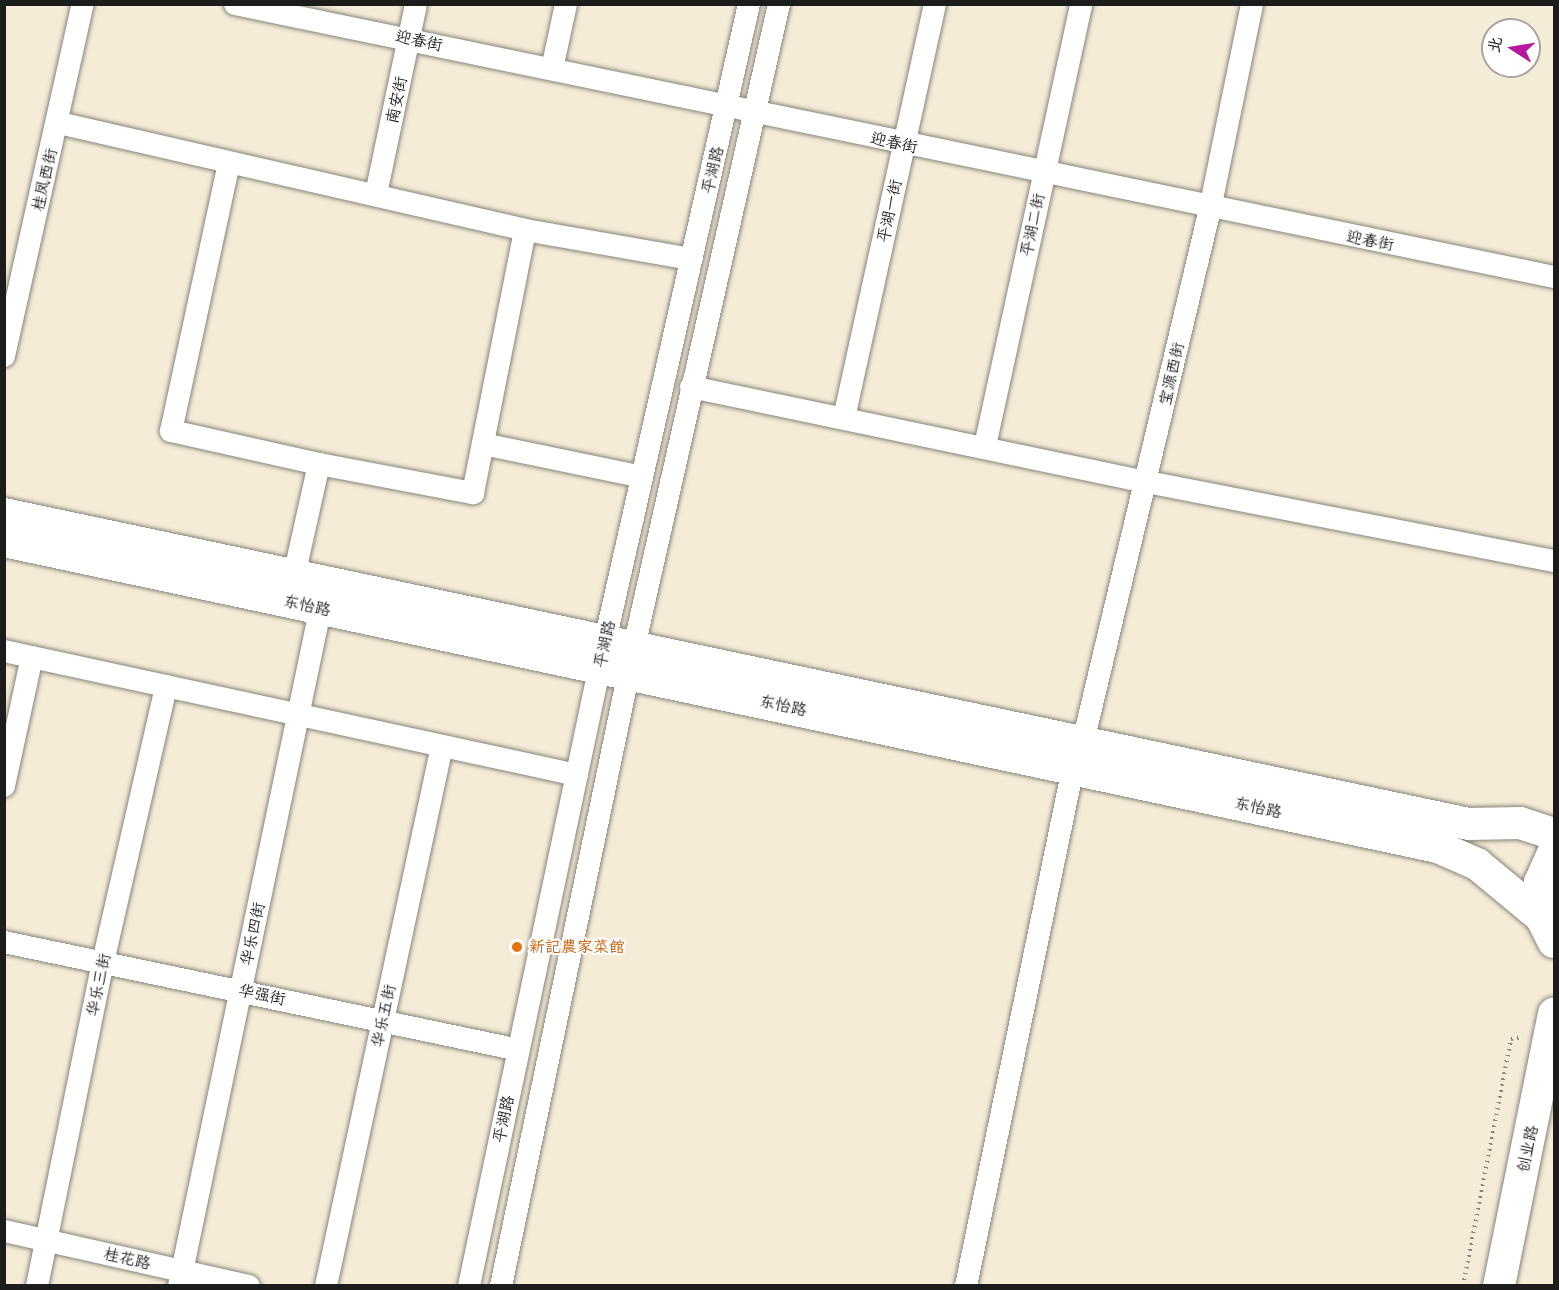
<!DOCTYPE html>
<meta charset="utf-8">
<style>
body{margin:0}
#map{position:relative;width:1559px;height:1290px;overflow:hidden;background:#f4ecd7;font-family:Pangolin,"LXGW WenKai TC",sans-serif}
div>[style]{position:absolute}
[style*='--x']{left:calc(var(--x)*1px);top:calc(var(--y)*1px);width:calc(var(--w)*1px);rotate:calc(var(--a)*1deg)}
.path>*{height:4px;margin-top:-2px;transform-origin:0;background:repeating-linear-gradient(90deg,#88847a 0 1.5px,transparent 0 6px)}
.roads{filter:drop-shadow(0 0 2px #88847a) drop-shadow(0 0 2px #88847a)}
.street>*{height:22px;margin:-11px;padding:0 11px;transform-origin:11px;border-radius:11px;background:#fff}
.secondary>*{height:32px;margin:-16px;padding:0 16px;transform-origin:16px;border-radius:16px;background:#fff}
.dots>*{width:16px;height:16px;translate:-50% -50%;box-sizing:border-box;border:3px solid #fff;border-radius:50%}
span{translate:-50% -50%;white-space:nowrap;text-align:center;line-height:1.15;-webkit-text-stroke:4.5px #fff;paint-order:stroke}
.street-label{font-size:16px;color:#1c1c1c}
.food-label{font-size:16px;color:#c56008}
.left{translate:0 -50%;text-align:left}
.frame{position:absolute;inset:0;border:6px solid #1c1c1c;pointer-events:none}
.north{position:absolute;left:1481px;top:18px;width:60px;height:60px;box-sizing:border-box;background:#fff;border:2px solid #a4a4a4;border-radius:50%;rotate:282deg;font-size:16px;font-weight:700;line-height:24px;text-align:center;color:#1c1c1c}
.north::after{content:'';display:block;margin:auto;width:21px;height:27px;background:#b5179e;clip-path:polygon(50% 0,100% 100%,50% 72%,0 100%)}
</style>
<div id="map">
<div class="path">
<div style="--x:1463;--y:1286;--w:252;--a:-79"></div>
<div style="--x:1511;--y:1039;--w:10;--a:-11"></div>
</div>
<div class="roads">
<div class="street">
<div style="--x:235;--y:4;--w:1347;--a:11.69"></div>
<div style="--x:552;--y:69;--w:66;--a:-77.8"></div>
<div style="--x:59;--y:123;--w:478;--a:12.9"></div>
<div style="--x:525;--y:230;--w:169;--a:9.9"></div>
<div style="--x:229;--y:163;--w:274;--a:102.2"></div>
<div style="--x:171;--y:431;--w:152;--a:12.6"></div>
<div style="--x:319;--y:464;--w:115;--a:102.6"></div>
<div style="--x:376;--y:194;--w:194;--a:-78.1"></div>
<div style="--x:4;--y:356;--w:361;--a:-77.4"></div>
<div style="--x:691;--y:387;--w:466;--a:11.8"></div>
<div style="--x:1147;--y:482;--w:415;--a:11"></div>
<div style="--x:844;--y:418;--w:424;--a:-77.6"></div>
<div style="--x:483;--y:444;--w:162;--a:11.7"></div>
<div style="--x:985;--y:446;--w:452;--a:-77.7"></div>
<div style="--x:319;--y:464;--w:157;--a:10.7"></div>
<div style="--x:473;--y:493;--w:268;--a:-78.8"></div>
<div style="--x:4;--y:651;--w:586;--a:12.21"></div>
<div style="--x:1083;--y:742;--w:548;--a:-76.6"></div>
<div style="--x:1210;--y:209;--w:209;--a:-78.4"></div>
<div style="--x:4;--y:786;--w:132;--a:-77.8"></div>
<div style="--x:4;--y:942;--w:526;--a:11.84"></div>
<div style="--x:4;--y:1231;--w:251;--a:12.7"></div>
<div style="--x:37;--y:1286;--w:331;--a:-78.5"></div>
<div style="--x:103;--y:962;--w:283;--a:-77.1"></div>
<div style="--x:179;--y:1286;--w:705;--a:-78.21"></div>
<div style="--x:326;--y:1286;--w:552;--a:-77.88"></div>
<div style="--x:469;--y:1286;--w:659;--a:-78.09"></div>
<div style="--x:605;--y:641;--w:653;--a:-77.26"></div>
<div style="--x:501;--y:1286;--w:653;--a:-78.24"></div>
<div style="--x:634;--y:647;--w:659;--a:-77.29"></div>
<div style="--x:966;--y:1286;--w:529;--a:-78.33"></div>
</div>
<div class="secondary">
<div style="--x:4;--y:514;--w:1497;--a:11.95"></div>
<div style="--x:1469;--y:824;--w:51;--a:-1.1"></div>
<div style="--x:1520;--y:823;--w:36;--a:18"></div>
<div style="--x:4;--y:541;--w:1466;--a:12.05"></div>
<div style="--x:1438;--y:847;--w:43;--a:23.6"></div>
<div style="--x:1477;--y:864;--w:83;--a:39.6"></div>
<div style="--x:1554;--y:851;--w:34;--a:114"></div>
<div style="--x:1540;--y:882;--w:18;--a:93"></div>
<div style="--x:1539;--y:900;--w:17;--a:83"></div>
<div style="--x:1541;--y:917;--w:28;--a:63"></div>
<div style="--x:1499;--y:1286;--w:278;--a:-78.6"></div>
</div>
</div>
<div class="dots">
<div style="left:517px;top:947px;background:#e8710a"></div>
</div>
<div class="street-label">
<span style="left:419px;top:41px;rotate:12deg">迎春街</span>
<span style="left:397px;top:100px;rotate:-78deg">南安街</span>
<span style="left:894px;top:143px;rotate:12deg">迎春街</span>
<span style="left:713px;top:170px;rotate:-77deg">平湖路</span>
<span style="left:45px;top:180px;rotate:-77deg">桂凤西街</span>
<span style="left:890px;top:211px;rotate:-78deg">平湖一街</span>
<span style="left:1033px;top:225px;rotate:-78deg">平湖二街</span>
<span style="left:1370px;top:241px;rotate:11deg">迎春街</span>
<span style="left:1172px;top:374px;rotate:-77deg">宝源西街</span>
<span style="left:307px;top:606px;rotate:12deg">东怡路</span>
<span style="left:605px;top:644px;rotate:-78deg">平湖路</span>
<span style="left:783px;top:706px;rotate:12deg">东怡路</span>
<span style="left:1258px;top:808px;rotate:12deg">东怡路</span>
<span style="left:253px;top:934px;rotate:-78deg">华乐四街</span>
<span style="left:99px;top:985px;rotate:-78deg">华乐三街</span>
<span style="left:262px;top:995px;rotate:12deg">华强街</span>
<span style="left:384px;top:1016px;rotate:-78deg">华乐五街</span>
<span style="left:504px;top:1119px;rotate:-78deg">平湖路</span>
<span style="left:1528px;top:1149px;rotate:-78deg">创业路</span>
<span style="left:127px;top:1259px;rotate:13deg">桂花路</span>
</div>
<div class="food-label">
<span class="left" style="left:529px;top:947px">新記農家菜館</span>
</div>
<div class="frame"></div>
<div class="north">北</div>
</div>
